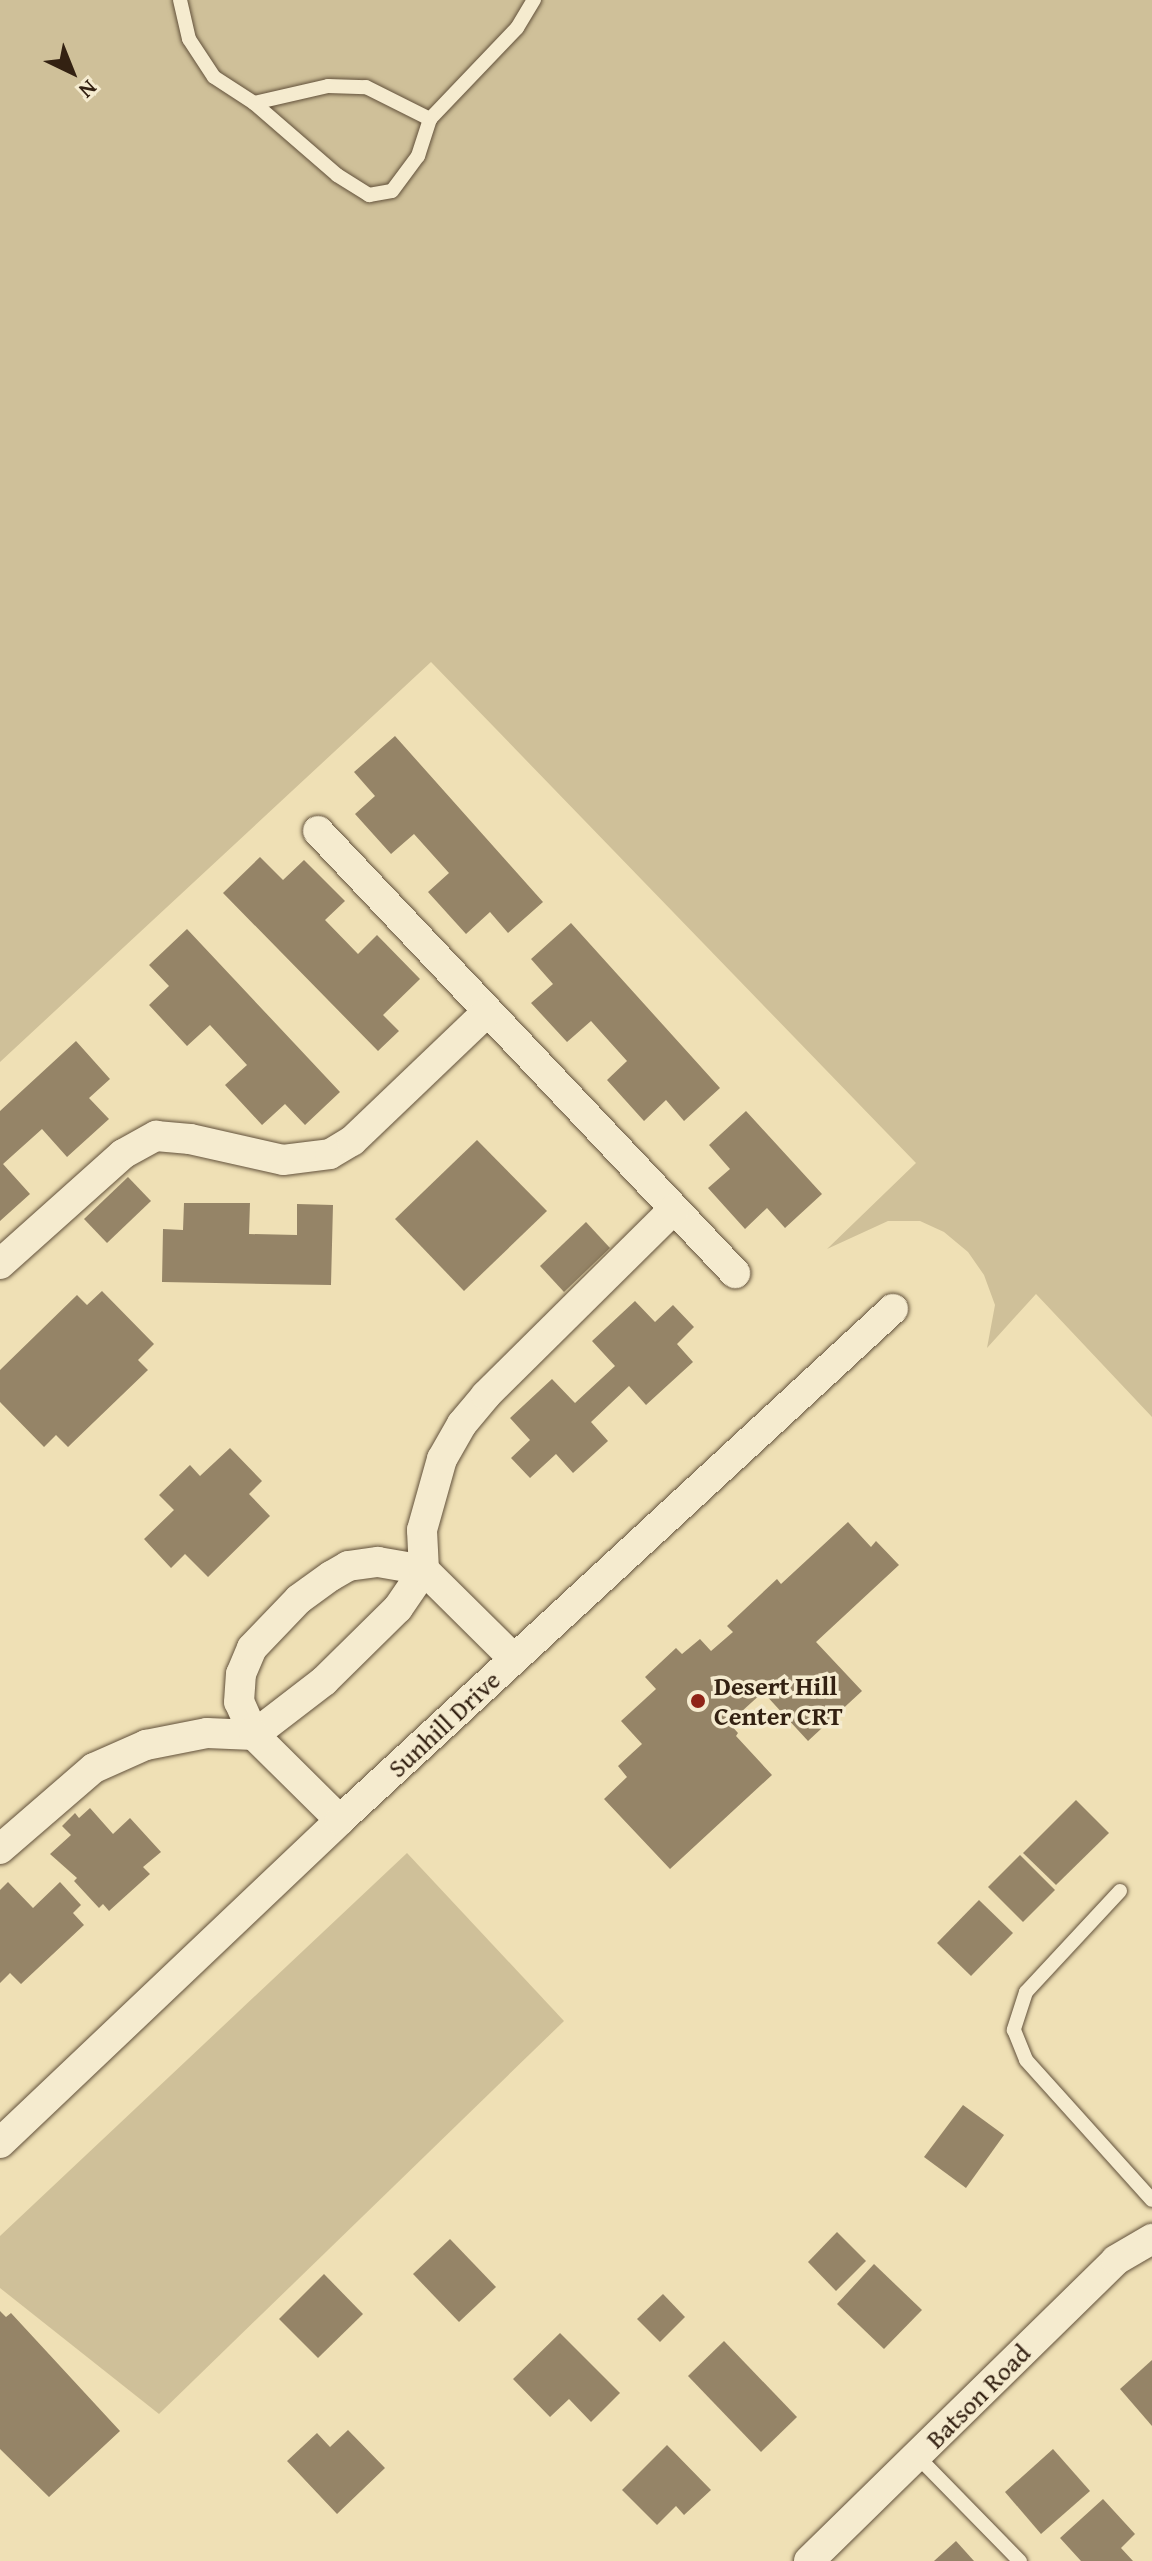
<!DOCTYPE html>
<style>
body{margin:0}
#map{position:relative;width:1152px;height:2561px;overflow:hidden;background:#efe0b5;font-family:"Gentium Book Plus",serif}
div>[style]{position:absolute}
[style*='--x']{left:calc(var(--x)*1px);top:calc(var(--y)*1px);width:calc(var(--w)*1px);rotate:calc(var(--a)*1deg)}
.green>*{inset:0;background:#cfc099}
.building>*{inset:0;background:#958467}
.roads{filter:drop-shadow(0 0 2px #62513b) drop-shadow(0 0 2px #62513b)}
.service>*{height:14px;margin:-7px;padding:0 7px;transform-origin:7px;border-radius:7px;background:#f5ebcf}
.minor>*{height:30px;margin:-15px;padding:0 15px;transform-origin:15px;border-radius:15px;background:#f5ebcf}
.dots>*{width:22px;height:22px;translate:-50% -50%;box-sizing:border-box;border:4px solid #f5ebcf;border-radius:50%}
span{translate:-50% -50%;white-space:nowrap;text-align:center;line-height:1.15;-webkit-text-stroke:7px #f5ebcf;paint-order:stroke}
.poi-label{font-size:26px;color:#332112;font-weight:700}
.left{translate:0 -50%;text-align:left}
.street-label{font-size:26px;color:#332112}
.north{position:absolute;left:32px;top:32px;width:80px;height:80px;-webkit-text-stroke:6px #f5ebcf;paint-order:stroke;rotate:137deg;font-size:22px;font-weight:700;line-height:32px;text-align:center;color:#332112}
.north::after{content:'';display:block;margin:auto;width:28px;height:36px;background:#332112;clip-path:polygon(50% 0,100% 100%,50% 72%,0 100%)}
</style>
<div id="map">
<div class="green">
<div style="clip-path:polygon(0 0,1152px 0,1152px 1417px,1036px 1294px,987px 1348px,995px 1305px,984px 1275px,968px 1252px,944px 1232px,920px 1221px,888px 1221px,827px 1249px,916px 1163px,431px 662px,0 1062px)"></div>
<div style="clip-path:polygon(407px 1853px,564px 2021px,159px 2414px,0 2288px,0 2236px)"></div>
</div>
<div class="building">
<div style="clip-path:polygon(395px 736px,543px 902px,508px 933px,490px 912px,466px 934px,428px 892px,449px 873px,414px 834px,391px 854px,355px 814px,375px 796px,354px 772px)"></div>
<div style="clip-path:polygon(260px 857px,283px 880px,304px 860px,345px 901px,325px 920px,358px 954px,377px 935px,420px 979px,383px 1015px,399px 1031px,378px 1051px,223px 893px)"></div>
<div style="clip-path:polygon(571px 923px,720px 1088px,684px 1121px,666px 1100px,644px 1121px,607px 1080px,627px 1061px,591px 1021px,567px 1042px,531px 1003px,553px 984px,531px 959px)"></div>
<div style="clip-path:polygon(187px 929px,340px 1092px,305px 1125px,285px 1104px,262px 1125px,225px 1085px,247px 1065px,210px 1025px,187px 1046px,149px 1005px,169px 986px,149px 965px)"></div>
<div style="clip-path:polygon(76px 1041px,110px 1079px,89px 1098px,109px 1119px,67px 1157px,42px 1129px,3px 1164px,30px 1194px,0 1221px,0 1111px)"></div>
<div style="clip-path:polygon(746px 1111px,822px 1194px,785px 1228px,767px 1208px,745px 1229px,708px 1188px,730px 1169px,709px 1145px)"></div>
<div style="clip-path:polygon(477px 1140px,547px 1211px,464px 1291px,395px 1219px)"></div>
<div style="clip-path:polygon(128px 1177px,151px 1201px,107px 1243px,84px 1219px)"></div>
<div style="clip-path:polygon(184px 1203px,250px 1203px,249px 1234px,297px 1235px,297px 1204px,333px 1205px,331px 1285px,162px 1282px,163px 1229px,183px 1230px)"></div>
<div style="clip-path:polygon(586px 1222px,610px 1248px,564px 1292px,540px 1266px)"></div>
<div style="clip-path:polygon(102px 1291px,154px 1344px,138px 1360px,148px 1370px,68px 1447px,56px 1435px,44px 1447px,0 1402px,0 1370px,77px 1295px,87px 1305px)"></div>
<div style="clip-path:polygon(635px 1301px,655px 1322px,673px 1305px,694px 1327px,677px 1344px,693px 1362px,646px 1405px,629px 1386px,591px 1422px,608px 1441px,573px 1473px,556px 1454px,530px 1478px,511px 1458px,530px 1440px,510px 1418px,552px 1379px,575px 1403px,615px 1366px,592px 1341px)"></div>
<div style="clip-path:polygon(230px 1448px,262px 1481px,249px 1494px,270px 1516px,208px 1577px,185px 1554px,171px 1568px,144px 1539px,174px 1510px,159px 1495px,190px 1465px,200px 1476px)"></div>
<div style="clip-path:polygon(848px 1522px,871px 1547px,876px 1541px,899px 1565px,816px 1642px,862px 1691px,808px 1741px,763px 1692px,729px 1723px,738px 1733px,736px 1736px,772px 1775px,670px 1869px,604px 1799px,627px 1777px,618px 1766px,642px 1744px,621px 1721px,656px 1689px,645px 1677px,676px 1648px,682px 1654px,700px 1639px,711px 1651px,733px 1632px,727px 1626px,777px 1579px,781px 1584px)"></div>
<div style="clip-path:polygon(1076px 1800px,1109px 1833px,1056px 1885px,1023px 1853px)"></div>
<div style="clip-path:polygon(90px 1808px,113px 1834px,130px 1818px,161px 1852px,143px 1867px,150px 1874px,109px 1911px,103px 1904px,99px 1908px,74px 1881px,77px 1878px,50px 1854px,71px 1835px,62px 1826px,75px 1813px,79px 1818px)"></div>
<div style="clip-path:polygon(1020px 1855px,1055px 1890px,1023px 1922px,988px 1887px)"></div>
<div style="clip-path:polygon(8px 1882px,33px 1908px,60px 1882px,81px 1905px,73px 1913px,84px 1925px,21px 1984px,10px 1973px,0 1983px,0 1890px)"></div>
<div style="clip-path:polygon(979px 1900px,1013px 1933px,971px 1976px,937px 1943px)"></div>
<div style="clip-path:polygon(963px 2105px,1004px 2135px,966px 2188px,924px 2157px)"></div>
<div style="clip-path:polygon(837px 2232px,866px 2261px,836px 2291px,808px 2262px)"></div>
<div style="clip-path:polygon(450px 2239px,496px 2287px,459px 2322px,413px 2274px)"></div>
<div style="clip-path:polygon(874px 2264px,922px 2310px,884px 2349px,837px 2304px)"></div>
<div style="clip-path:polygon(324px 2274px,363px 2314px,318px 2358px,279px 2319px)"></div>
<div style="clip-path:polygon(663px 2294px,685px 2317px,660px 2342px,637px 2319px)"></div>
<div style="clip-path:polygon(0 2311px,6px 2317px,11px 2313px,120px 2431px,49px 2497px,0 2449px)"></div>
<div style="clip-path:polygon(560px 2333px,620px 2393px,591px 2422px,569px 2399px,550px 2417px,513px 2379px)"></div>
<div style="clip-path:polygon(724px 2341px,797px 2417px,761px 2452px,688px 2376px)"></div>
<div style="clip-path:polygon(1152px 2360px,1152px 2426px,1120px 2389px)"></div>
<div style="clip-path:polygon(348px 2430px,385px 2468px,337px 2514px,287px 2461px,317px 2433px,330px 2447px)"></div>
<div style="clip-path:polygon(667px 2445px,711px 2490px,684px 2515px,676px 2506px,657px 2525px,622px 2490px)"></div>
<div style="clip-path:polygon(1053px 2449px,1090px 2491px,1041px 2534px,1005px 2492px)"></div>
<div style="clip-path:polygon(1103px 2499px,1135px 2534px,1121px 2548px,1133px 2561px,1081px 2561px,1060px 2538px)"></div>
<div style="clip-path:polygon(956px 2541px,974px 2561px,934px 2561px)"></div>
</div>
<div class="roads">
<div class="service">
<div style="--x:180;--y:0;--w:40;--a:77"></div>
<div style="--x:189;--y:39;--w:45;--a:56.7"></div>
<div style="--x:214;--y:77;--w:48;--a:33"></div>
<div style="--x:254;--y:103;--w:110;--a:40.9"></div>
<div style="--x:337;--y:175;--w:38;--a:32"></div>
<div style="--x:369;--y:195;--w:23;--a:-10"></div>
<div style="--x:392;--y:191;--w:44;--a:-53.4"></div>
<div style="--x:418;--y:156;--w:39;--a:-72"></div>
<div style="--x:430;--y:119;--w:126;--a:-46.3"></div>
<div style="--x:517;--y:28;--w:33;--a:-59"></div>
<div style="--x:254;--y:103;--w:76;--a:-12.9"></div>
<div style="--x:328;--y:86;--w:38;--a:2"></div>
<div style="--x:366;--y:87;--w:72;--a:26.6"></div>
<div style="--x:1120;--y:1891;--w:138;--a:132.9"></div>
<div style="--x:1026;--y:1992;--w:40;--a:108"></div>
<div style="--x:1014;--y:2030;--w:32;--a:68"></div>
<div style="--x:1026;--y:2060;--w:188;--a:48"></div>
<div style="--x:917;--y:2456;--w:147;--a:45.6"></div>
</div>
<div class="minor">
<div style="--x:318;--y:831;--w:608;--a:46.67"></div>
<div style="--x:0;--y:1264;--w:165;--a:-41.8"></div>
<div style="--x:123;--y:1154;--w:38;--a:-29"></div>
<div style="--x:156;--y:1136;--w:34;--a:5"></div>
<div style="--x:190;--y:1139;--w:95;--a:12.7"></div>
<div style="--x:283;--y:1160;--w:47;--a:-7.3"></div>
<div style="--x:330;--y:1154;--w:26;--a:-31"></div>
<div style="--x:352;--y:1141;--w:185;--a:-43.7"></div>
<div style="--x:378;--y:1562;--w:47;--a:9.9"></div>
<div style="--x:424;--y:1570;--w:46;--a:124.4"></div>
<div style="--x:398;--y:1608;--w:104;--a:135.4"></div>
<div style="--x:324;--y:1681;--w:88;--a:142.4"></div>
<div style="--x:254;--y:1735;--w:36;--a:-114"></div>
<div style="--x:239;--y:1702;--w:28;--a:-86"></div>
<div style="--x:241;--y:1674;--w:28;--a:-67"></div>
<div style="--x:252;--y:1648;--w:68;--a:-46.2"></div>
<div style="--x:299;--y:1599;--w:39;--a:-36"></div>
<div style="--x:331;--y:1576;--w:20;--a:-30"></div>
<div style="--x:348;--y:1566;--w:30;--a:-8"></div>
<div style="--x:514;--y:1659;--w:127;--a:-135.3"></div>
<div style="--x:424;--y:1570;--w:40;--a:-92.9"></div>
<div style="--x:422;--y:1530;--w:74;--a:-74.3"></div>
<div style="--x:442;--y:1459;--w:40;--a:-60.3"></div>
<div style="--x:462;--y:1424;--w:38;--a:-50"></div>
<div style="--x:486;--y:1395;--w:264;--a:-44.7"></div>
<div style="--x:0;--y:1849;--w:124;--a:-40.8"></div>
<div style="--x:94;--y:1768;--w:57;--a:-23.9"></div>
<div style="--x:146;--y:1745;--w:62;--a:-11.1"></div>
<div style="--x:207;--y:1733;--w:47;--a:2.4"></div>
<div style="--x:254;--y:1735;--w:121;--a:44.7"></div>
<div style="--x:0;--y:2143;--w:469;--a:-43.5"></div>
<div style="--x:340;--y:1820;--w:753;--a:-42.74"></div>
<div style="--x:809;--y:2561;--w:430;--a:-44.4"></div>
<div style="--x:1116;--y:2260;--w:42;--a:-30.3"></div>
</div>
</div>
<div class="dots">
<div style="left:698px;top:1701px;background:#8f2418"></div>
</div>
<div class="poi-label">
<span class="left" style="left:714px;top:1701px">Desert Hill<br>Center CRT</span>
</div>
<div class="street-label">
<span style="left:444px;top:1724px;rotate:-43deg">Sunhill Drive</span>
<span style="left:978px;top:2396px;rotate:-45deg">Batson Road</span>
</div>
<div class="north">N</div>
</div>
